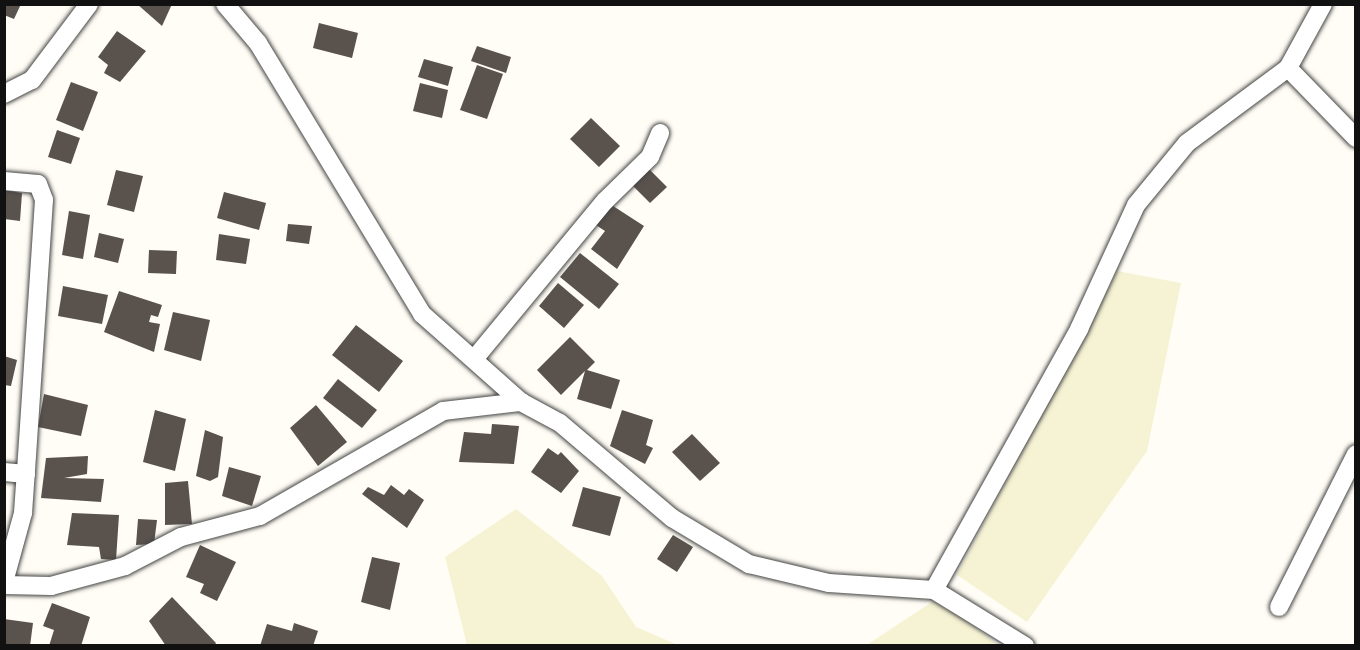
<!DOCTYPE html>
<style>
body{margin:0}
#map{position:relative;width:1360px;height:650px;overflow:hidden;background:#fffdf5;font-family:"Playfair Display",serif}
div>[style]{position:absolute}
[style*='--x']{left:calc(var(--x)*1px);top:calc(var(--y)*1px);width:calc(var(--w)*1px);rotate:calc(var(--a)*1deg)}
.farmland>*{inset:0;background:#f6f3d4}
.building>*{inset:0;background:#5a524d}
.roads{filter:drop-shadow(0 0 2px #444) drop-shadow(0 0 2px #444)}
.minor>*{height:18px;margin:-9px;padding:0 9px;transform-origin:9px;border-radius:9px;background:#fff}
span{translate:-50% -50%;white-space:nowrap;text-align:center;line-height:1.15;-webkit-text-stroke:6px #fff;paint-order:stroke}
.frame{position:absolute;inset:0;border:6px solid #111;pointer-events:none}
</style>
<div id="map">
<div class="farmland">
<div style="clip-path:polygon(1117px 271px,1181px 283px,1147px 451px,1027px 622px,957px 575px)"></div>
<div style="clip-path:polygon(516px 509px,602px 576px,636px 627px,678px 645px,467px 645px,445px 557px)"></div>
<div style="clip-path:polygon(938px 598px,998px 645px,865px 646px)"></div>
</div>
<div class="building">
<div style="clip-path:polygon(4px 4px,21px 4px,14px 19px,4px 15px)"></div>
<div style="clip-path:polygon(137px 4px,172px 4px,162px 26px)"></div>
<div style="clip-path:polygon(319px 23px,358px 33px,352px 58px,313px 48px)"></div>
<div style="clip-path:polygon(117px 31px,146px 51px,120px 82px,104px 73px,108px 65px,98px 57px)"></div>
<div style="clip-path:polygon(477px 46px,511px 57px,506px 73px,471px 61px)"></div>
<div style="clip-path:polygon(424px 59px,453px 67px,448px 86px,418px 77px)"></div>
<div style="clip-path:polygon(477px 65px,503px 74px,487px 119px,460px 110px)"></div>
<div style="clip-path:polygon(71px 82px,98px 92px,83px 131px,56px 120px)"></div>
<div style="clip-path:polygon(420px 83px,448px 90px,442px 118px,413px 111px)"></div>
<div style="clip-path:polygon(591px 118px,620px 146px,599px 167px,570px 139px)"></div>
<div style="clip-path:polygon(57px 130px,80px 138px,71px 164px,48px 157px)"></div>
<div style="clip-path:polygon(648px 168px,667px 187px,650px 203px,631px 184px)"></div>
<div style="clip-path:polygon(116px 170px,143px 176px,134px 212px,107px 205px)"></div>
<div style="clip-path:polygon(4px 190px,22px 193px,20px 221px,4px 219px)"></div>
<div style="clip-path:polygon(224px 192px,266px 203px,259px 230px,217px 218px)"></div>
<div style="clip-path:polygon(610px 204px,644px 226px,617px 269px,591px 249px,605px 231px,596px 225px)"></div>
<div style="clip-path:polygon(69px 211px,90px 215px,83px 259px,62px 255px)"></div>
<div style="clip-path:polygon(288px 224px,312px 226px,309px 244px,286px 241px)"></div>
<div style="clip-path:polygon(99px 233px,124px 239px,118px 263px,94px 257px)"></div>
<div style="clip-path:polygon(219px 234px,250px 239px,246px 264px,216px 260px)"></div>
<div style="clip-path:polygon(149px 250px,177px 251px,176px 274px,148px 273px)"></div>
<div style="clip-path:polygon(580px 253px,619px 284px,599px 309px,560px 277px)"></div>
<div style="clip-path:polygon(558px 283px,584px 305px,564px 328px,539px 306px)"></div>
<div style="clip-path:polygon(63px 286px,108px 295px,102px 324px,58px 316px)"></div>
<div style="clip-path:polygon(119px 291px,162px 305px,158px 317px,151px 315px,149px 322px,160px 324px,154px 352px,104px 332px)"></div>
<div style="clip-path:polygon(173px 312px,210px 320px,201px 361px,164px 350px)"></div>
<div style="clip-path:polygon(356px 325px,403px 361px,379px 392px,332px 355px)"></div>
<div style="clip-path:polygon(570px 337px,595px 362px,587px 370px,620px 380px,611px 409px,577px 399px,585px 371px,561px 395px,537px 370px)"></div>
<div style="clip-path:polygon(4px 356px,17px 360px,11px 386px,4px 385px)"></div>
<div style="clip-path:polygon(338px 379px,377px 410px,362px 428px,323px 398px)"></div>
<div style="clip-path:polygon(44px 394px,88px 405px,81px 436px,38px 427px)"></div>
<div style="clip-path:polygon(316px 405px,347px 442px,318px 466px,290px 428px)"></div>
<div style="clip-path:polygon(155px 410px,186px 419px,175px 471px,143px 462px)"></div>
<div style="clip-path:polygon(622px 410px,653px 420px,646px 445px,653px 448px,645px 464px,610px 446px)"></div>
<div style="clip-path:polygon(492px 424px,519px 426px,514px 464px,459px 462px,464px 432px,491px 434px)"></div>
<div style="clip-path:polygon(205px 430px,223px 437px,218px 477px,210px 481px,196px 476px)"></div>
<div style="clip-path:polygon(692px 434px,720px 463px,700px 481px,672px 452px)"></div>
<div style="clip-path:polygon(548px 448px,558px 455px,561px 452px,579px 471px,561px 493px,531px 472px)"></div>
<div style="clip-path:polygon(88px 456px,87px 474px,64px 478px,104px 479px,101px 502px,41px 498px,46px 458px)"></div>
<div style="clip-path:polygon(229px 467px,261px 476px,252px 506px,222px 496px)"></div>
<div style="clip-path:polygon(188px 481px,192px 524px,165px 525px,165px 483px)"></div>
<div style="clip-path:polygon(391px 485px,404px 495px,409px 489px,424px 500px,407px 528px,362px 494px,368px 487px,384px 495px)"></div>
<div style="clip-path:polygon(583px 487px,621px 497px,610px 536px,572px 526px)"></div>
<div style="clip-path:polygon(72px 513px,119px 515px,116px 560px,101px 559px,99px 547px,67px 545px)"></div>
<div style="clip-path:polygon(138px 519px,157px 520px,154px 544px,136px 545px)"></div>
<div style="clip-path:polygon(673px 535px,693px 547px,677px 572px,657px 559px)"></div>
<div style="clip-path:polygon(200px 545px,236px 562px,217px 601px,200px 593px,204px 584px,186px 577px)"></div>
<div style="clip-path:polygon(372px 557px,400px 563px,390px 610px,361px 602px)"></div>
<div style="clip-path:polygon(172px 597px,216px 643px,214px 646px,166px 646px,149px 621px)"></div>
<div style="clip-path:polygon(52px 603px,90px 617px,81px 646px,49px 646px,54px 630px,43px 626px)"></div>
<div style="clip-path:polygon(4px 619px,33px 623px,30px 646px,4px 646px)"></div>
<div style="clip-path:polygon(294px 623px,318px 631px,313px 646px,260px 646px,267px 624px,292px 631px)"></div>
</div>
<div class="roads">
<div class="minor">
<div style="--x:225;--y:4;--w:51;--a:49.8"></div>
<div style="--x:258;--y:43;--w:317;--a:58.8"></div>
<div style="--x:422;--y:314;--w:132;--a:41.6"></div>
<div style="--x:1288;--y:68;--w:98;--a:45.8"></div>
<div style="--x:4;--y:94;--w:31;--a:-27"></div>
<div style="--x:32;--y:80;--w:95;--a:-53.1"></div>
<div style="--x:4;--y:181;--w:34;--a:5"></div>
<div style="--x:38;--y:184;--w:17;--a:69"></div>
<div style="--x:44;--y:200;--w:275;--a:93.8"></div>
<div style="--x:26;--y:474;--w:22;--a:-175"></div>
<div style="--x:475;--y:358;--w:204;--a:-50.4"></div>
<div style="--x:605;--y:201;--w:63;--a:-44.4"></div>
<div style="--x:650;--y:157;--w:26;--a:-67"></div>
<div style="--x:4;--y:582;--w:72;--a:-74.6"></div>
<div style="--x:23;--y:513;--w:39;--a:-86"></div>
<div style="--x:4;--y:585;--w:47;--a:1.2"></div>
<div style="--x:51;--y:586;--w:77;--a:-15.1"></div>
<div style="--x:125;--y:566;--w:63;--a:-27.4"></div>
<div style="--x:181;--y:537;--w:82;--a:-14.9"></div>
<div style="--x:260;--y:516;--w:211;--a:-29.8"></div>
<div style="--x:443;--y:411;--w:79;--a:-6.6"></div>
<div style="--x:521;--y:402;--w:44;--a:28.3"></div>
<div style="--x:560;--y:423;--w:147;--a:40.3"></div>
<div style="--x:672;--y:518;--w:90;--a:30.9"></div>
<div style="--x:749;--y:564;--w:82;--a:13.4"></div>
<div style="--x:829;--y:583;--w:105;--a:3.8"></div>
<div style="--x:934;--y:590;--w:107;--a:31.6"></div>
<div style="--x:934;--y:590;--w:299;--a:-60.9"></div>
<div style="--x:1079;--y:329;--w:136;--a:-65.3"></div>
<div style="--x:1136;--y:205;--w:80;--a:-50.6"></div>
<div style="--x:1187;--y:143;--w:126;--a:-36.6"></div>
<div style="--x:1288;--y:68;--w:73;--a:-61.3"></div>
<div style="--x:1279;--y:607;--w:171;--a:-63.3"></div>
</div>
</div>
<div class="frame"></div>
</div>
